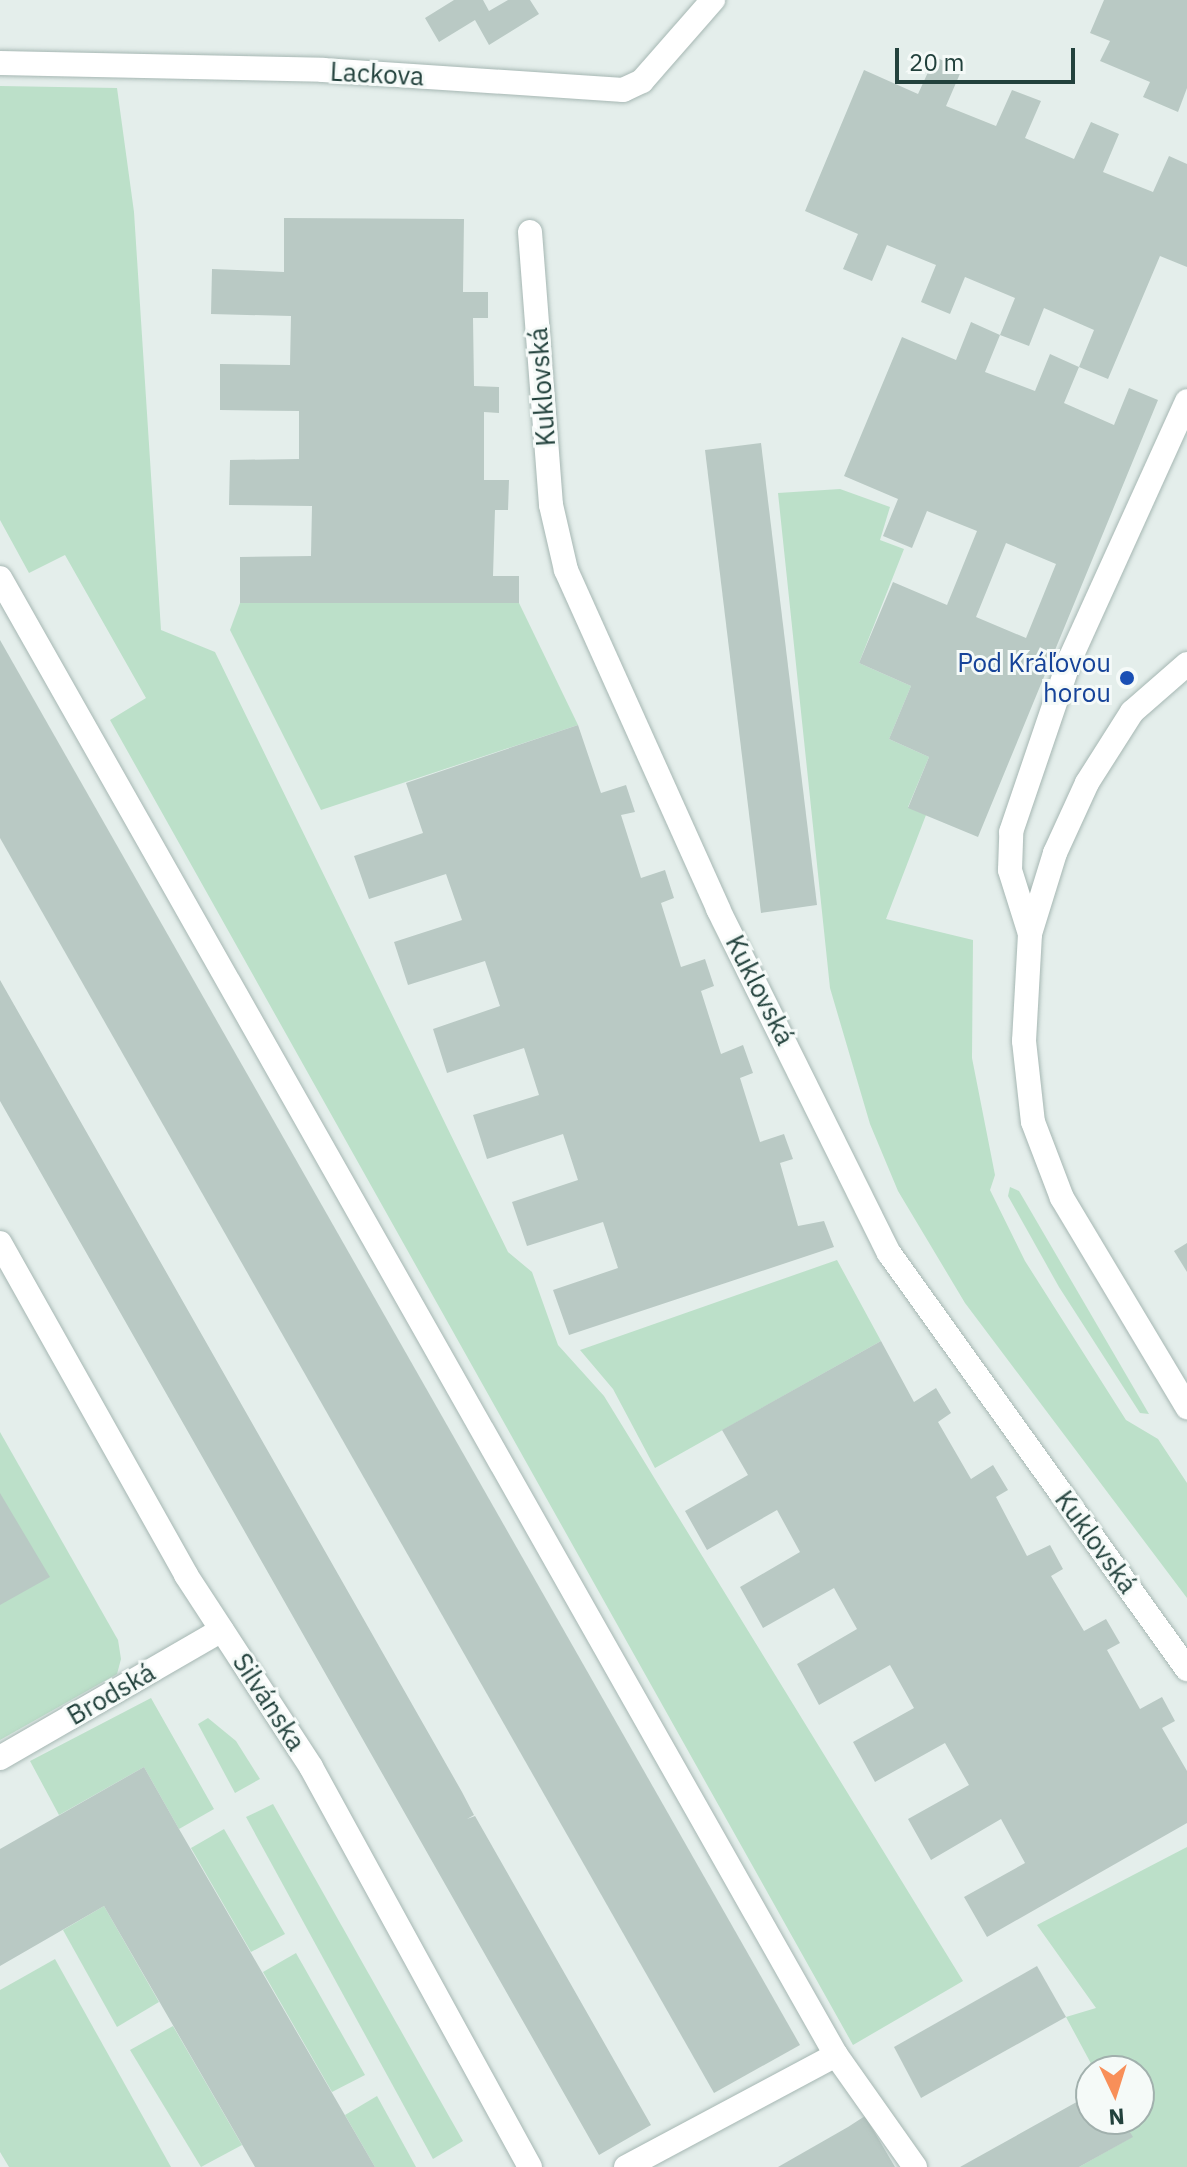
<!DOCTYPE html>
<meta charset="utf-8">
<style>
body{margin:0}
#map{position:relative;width:1187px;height:2167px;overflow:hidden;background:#e4eeeb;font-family:"IBM Plex Sans",sans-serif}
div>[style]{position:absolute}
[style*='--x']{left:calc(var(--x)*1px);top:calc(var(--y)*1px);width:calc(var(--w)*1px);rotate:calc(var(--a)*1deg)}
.green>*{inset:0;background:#bce0c9}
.building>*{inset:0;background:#b9c9c4}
.roads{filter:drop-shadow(0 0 2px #a6b7b3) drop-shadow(0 0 2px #a6b7b3)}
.lane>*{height:24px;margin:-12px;padding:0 12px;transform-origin:12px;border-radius:12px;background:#fff}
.street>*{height:24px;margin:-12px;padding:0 12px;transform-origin:12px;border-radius:12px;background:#fff}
.dots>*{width:22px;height:22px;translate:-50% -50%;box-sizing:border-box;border:4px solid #f5faf8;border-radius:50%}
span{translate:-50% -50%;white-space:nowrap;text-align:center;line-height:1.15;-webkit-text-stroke:6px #f5faf8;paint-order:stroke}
.street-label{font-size:26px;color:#22413c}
.transit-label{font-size:26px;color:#164399}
.right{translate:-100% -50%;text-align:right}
.north{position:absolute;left:1075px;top:2055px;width:80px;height:80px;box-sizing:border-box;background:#f5faf8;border:2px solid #a1b0ad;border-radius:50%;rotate:176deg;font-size:22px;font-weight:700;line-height:32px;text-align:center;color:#22413c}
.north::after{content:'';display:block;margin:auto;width:28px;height:36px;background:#f88f59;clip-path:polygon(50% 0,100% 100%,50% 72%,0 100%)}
.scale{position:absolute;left:895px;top:48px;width:180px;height:36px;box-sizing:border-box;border:4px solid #22413c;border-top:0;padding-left:10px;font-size:24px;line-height:28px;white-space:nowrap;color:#22413c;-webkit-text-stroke:6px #f5faf8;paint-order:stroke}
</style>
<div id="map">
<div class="green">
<div style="clip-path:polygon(0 86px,117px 88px,134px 212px,161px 630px,215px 652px,508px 1252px,532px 1272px,558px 1345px,604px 1396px,963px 1981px,853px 2045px,110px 720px,146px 698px,65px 555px,29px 573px,0 520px)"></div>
<div style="clip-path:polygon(840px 489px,890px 507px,880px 540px,904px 549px,859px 663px,911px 686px,889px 739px,929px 757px,908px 807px,926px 815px,886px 919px,973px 940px,972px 1058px,995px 1175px,990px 1190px,1025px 1261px,1126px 1420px,1158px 1439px,1187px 1483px,1187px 1598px,965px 1303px,898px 1191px,870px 1124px,830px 988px,778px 493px)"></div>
<div style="clip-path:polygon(240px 603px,519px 603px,578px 725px,321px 810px,230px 630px)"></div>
<div style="clip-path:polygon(1010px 1187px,1019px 1191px,1149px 1414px,1140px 1413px,1059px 1287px,1008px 1196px)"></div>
<div style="clip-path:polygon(837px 1260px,881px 1341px,655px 1468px,613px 1389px,580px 1350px)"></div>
<div style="clip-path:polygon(0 1432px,118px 1640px,121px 1659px,117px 1674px,0 1740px)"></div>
<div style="clip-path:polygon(151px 1698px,214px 1809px,179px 1829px,144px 1767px,59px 1815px,30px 1761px)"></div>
<div style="clip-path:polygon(208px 1718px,236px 1741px,260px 1779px,235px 1793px,198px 1724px)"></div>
<div style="clip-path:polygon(273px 1804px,463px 2141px,433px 2159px,246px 1817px)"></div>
<div style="clip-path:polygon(224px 1829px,285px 1934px,251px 1952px,191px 1848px)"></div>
<div style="clip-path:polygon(1187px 1847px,1187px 2167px,1079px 2167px,1132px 2137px,1122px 2119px,1139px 2119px,1139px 2071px,1095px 2071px,1066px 2017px,1096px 2008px,1037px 1925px)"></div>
<div style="clip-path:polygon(104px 1906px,159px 2002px,117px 2027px,63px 1930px)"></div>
<div style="clip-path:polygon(296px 1953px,365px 2075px,332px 2092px,263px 1972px)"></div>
<div style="clip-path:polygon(55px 1959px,171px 2167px,9px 2167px,0 2152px,0 1990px)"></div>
<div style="clip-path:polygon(173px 2026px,242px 2145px,201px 2167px,130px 2050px)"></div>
<div style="clip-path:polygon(377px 2096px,416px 2167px,375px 2167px,345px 2115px)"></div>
</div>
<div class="building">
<div style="clip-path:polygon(454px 0,483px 0,489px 11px,508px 0,530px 0,539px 14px,489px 45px,475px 20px,439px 42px,425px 18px)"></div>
<div style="clip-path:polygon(1104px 0,1187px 0,1187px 88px,1178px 112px,1143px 97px,1150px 82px,1100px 61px,1110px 41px,1090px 33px)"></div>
<div style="clip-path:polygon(935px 57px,962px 69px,946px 106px,996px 126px,1012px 90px,1041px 101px,1025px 138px,1074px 159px,1091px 122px,1119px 134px,1103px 172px,1153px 192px,1169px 156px,1187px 164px,1187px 267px,1160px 256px,1108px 379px,1079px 367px,1094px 330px,1044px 308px,1029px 346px,1000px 335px,1015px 298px,965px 277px,950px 314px,921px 302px,936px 265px,887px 245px,872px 281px,843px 269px,858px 234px,805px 211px,864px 70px,918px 94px)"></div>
<div style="clip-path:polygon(284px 218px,464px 219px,463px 292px,488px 292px,488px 318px,473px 318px,474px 386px,499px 387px,499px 413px,484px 412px,484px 480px,509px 480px,508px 510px,495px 510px,493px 576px,519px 576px,519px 603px,240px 603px,240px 557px,311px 556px,312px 506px,229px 505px,230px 460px,299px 459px,299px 411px,220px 410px,220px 364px,290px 365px,291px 316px,211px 314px,212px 269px,284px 272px)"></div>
<div style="clip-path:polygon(evenodd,971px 322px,1000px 335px,985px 372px,1035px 391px,1050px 354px,1079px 367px,1064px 403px,1114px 425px,1129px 388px,1158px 400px,978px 837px,908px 808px,929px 757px,889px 739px,911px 686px,859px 663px,893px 582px,947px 605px,977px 531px,927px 511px,912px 548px,883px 536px,898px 499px,844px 476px,902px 337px,956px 360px,971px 322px,1006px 543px,1056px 564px,1026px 638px,976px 617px,1006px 543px)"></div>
<div style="clip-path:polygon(761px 443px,817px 905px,761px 913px,705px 450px)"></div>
<div style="clip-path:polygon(0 640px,800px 2045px,714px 2093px,0 838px)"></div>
<div style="clip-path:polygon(578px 725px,601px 793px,626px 785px,635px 812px,621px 815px,641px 878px,665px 870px,674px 898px,661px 903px,681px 967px,705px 959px,714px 986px,701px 991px,721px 1054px,743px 1045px,753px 1073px,740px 1078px,760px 1142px,784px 1134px,793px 1159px,780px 1163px,798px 1226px,824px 1221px,834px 1247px,569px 1335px,553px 1290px,618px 1268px,603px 1222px,527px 1246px,512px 1202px,578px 1180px,563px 1134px,487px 1159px,473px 1115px,539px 1095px,524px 1048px,447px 1073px,433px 1029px,500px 1006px,485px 961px,408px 985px,394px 942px,462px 920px,446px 874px,369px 899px,354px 856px,423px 833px,406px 783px)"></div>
<div style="clip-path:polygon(0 980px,462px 1792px,474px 1815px,467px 1819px,475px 1816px,651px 2125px,599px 2155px,0 1101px)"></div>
<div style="clip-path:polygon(1187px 1243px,1187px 1272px,1174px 1251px)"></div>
<div style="clip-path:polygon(881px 1341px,914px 1402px,936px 1388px,951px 1413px,938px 1422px,971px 1479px,993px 1465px,1008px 1490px,996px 1497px,1027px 1556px,1050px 1545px,1063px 1569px,1051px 1576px,1084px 1631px,1106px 1619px,1120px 1643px,1107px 1650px,1140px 1709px,1162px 1697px,1175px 1721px,1162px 1728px,1187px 1771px,1187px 1823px,987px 1937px,964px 1897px,1025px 1863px,1001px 1819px,931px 1860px,908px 1819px,969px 1785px,945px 1743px,875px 1782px,853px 1742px,914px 1708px,890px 1665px,819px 1705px,797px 1664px,857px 1629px,834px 1588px,763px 1628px,740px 1587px,800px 1552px,777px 1510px,707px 1550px,685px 1511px,748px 1475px,722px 1430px)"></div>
<div style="clip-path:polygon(0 1493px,50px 1577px,0 1605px)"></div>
<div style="clip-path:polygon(144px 1767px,179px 1829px,375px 2167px,255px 2167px,104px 1906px,0 1966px,0 1849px)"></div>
<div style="clip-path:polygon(1037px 1966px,1066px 2017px,921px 2098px,894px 2047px)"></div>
<div style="clip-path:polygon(1091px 2094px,1091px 2119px,1122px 2119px,1133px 2137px,1079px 2167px,960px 2167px)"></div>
<div style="clip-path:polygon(865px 2116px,895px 2167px,778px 2167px,848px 2127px)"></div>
</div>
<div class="roads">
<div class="lane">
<div style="--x:0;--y:578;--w:1697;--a:60.49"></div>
<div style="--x:836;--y:2055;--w:238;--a:151.9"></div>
<div style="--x:836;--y:2055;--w:137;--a:54.8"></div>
</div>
<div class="street">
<div style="--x:0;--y:63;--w:323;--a:1.2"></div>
<div style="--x:323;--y:70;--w:301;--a:3.8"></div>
<div style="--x:623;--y:90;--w:21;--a:-25"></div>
<div style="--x:642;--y:81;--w:108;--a:-48.8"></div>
<div style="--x:530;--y:232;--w:274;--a:85.6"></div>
<div style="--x:551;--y:505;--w:67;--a:77"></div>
<div style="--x:566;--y:570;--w:372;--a:65.8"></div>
<div style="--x:718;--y:909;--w:384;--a:63.6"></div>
<div style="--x:889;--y:1253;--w:512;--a:54.38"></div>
<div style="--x:1187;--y:664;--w:73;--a:138.9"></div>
<div style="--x:1132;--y:712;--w:84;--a:122.4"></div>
<div style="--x:1087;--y:783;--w:77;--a:114.6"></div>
<div style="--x:1055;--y:853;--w:85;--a:107.2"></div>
<div style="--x:1030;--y:934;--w:107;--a:93.2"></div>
<div style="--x:1024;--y:1041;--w:81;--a:83.7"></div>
<div style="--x:1033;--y:1122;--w:81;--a:69.1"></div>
<div style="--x:1062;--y:1198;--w:244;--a:59.1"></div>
<div style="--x:1030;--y:934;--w:67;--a:-107.4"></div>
<div style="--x:1010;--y:870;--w:38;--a:-88"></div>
<div style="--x:1011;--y:832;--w:183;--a:-71.2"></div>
<div style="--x:1070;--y:659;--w:283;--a:-65.6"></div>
<div style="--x:0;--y:1243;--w:381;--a:60.7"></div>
<div style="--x:186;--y:1575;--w:229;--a:56.9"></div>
<div style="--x:311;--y:1767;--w:456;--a:61.3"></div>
<div style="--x:0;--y:1758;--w:256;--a:-30"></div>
</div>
</div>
<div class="dots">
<div style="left:1127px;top:678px;background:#1a4fb4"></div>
</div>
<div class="street-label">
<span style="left:377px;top:74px;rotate:3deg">Lackova</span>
<span style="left:542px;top:387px;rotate:-94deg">Kuklovská</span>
<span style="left:760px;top:990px;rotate:63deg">Kuklovská</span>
<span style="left:1096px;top:1542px;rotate:54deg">Kuklovská</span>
<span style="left:111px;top:1694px;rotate:-30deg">Brodská</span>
<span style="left:269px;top:1702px;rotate:57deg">Silvánska</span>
</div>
<div class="transit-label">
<span class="right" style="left:1111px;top:678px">Pod Kráľovou<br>horou</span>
</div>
<div class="north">N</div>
<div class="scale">20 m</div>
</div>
